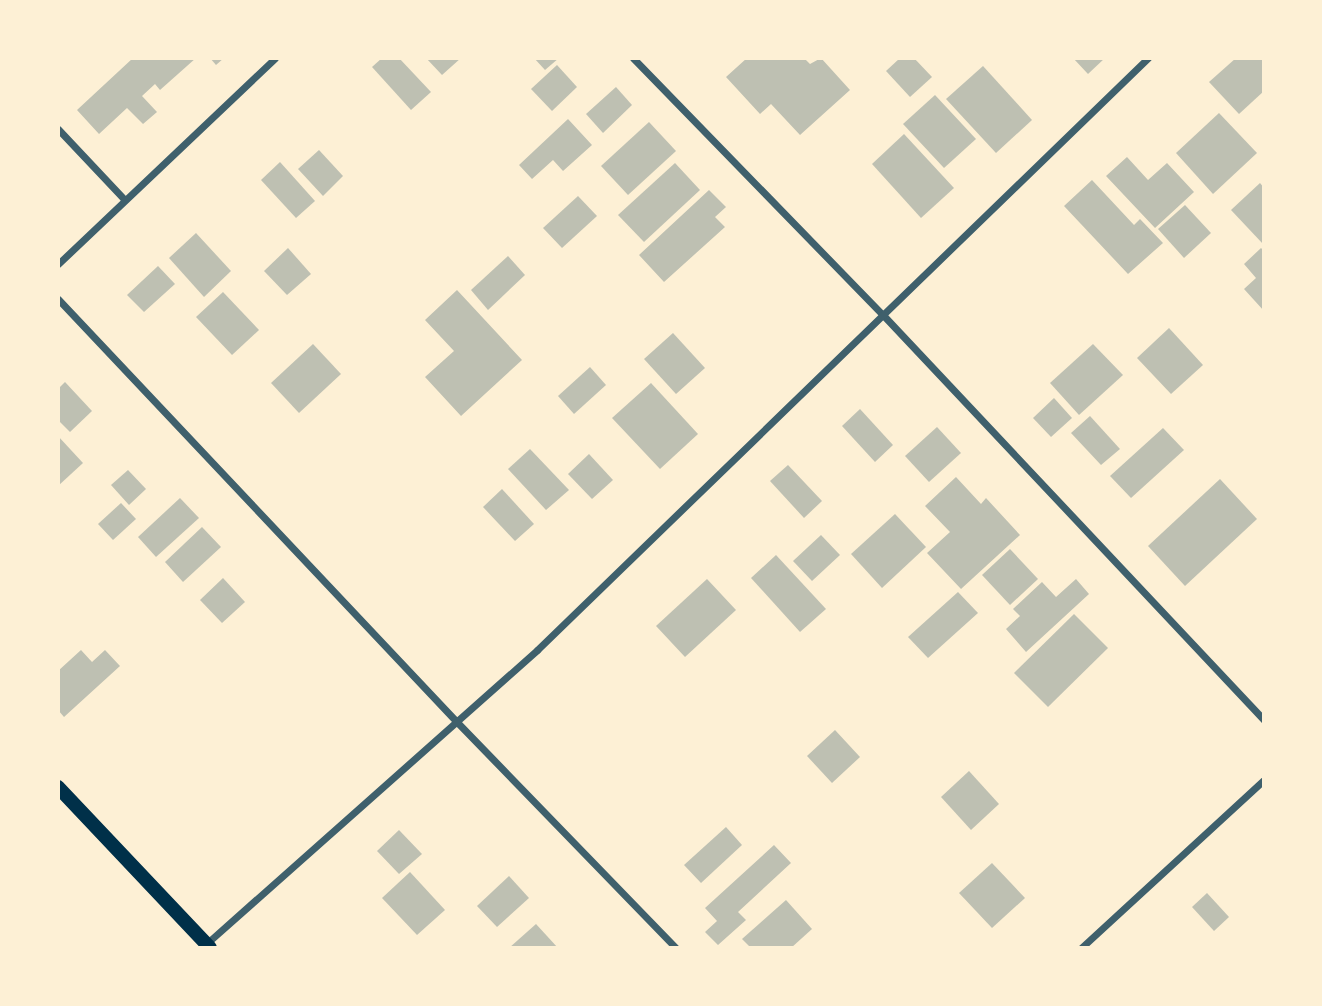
<!DOCTYPE html>
<style>
body{margin:0}
#map{position:relative;width:1322px;height:1006px;overflow:hidden;background:#fdf0d5;font-family:"Golos Text",sans-serif}
div>[style]{position:absolute}
[style*='--x']{left:calc(var(--x)*1px);top:calc(var(--y)*1px);width:calc(var(--w)*1px);rotate:calc(var(--a)*1deg)}
.building>*{inset:0;background:#bec0b2}
.minor>*{height:7px;margin:-3.5px;padding:0 3.5px;transform-origin:3.5px;border-radius:3.5px;background:#3f606c}
.secondary>*{height:14px;margin:-7px;padding:0 7px;transform-origin:7px;border-radius:7px;background:#003049}
span{translate:-50% -50%;white-space:nowrap;text-align:center;line-height:1.15;-webkit-text-stroke:6px #fdf0d5;paint-order:stroke}
.frame{position:absolute;inset:0;border:60px solid #fdf0d5;pointer-events:none}
</style>
<div id="map">
<div class="building">
<div style="clip-path:polygon(133px 58px,196px 58px,160px 90px,155px 84px,142px 96px,157px 112px,143px 124px,127px 108px,99px 134px,77px 110px)"></div>
<div style="clip-path:polygon(210px 58px,224px 58px,216px 65px)"></div>
<div style="clip-path:polygon(382px 58px,399px 58px,431px 92px,411px 110px,372px 67px)"></div>
<div style="clip-path:polygon(426px 58px,461px 58px,442px 75px)"></div>
<div style="clip-path:polygon(534px 58px,559px 58px,545px 70px)"></div>
<div style="clip-path:polygon(747px 58px,804px 58px,810px 64px,821px 58px,850px 90px,800px 135px,771px 104px,760px 114px,726px 77px)"></div>
<div style="clip-path:polygon(900px 58px,914px 58px,932px 77px,910px 97px,886px 71px)"></div>
<div style="clip-path:polygon(1073px 58px,1105px 58px,1088px 74px)"></div>
<div style="clip-path:polygon(1236px 58px,1264px 58px,1264px 91px,1239px 114px,1209px 82px)"></div>
<div style="clip-path:polygon(557px 65px,577px 87px,552px 111px,531px 89px)"></div>
<div style="clip-path:polygon(983px 66px,1032px 120px,996px 153px,946px 99px)"></div>
<div style="clip-path:polygon(616px 87px,632px 105px,603px 133px,586px 114px)"></div>
<div style="clip-path:polygon(935px 95px,976px 139px,944px 168px,903px 124px)"></div>
<div style="clip-path:polygon(1219px 113px,1257px 153px,1213px 194px,1176px 153px)"></div>
<div style="clip-path:polygon(568px 119px,592px 145px,563px 171px,553px 160px,532px 179px,519px 165px)"></div>
<div style="clip-path:polygon(649px 122px,676px 151px,628px 195px,601px 166px)"></div>
<div style="clip-path:polygon(904px 134px,954px 188px,921px 218px,872px 164px)"></div>
<div style="clip-path:polygon(319px 150px,343px 176px,323px 196px,298px 169px)"></div>
<div style="clip-path:polygon(1127px 157px,1148px 180px,1167px 163px,1194px 192px,1155px 228px,1106px 176px)"></div>
<div style="clip-path:polygon(280px 162px,315px 201px,296px 218px,261px 180px)"></div>
<div style="clip-path:polygon(675px 163px,700px 190px,644px 242px,618px 215px)"></div>
<div style="clip-path:polygon(1092px 180px,1134px 225px,1140px 219px,1163px 243px,1128px 274px,1064px 206px)"></div>
<div style="clip-path:polygon(1260px 183px,1264px 188px,1263px 244px,1231px 210px)"></div>
<div style="clip-path:polygon(709px 190px,726px 207px,715px 217px,725px 227px,664px 282px,639px 255px)"></div>
<div style="clip-path:polygon(578px 196px,597px 216px,562px 248px,543px 228px)"></div>
<div style="clip-path:polygon(1185px 205px,1211px 233px,1184px 258px,1158px 229px)"></div>
<div style="clip-path:polygon(196px 233px,231px 271px,204px 297px,169px 258px)"></div>
<div style="clip-path:polygon(288px 248px,311px 274px,287px 295px,264px 271px)"></div>
<div style="clip-path:polygon(1261px 248px,1264px 251px,1264px 311px,1244px 289px,1256px 278px,1244px 264px)"></div>
<div style="clip-path:polygon(508px 256px,525px 275px,488px 310px,471px 290px)"></div>
<div style="clip-path:polygon(158px 266px,175px 284px,144px 312px,127px 295px)"></div>
<div style="clip-path:polygon(457px 290px,522px 360px,461px 416px,425px 377px,454px 351px,425px 320px)"></div>
<div style="clip-path:polygon(223px 292px,259px 330px,232px 355px,196px 317px)"></div>
<div style="clip-path:polygon(1169px 328px,1203px 365px,1171px 394px,1137px 358px)"></div>
<div style="clip-path:polygon(673px 333px,705px 368px,676px 394px,644px 359px)"></div>
<div style="clip-path:polygon(313px 344px,341px 374px,299px 413px,271px 383px)"></div>
<div style="clip-path:polygon(1093px 344px,1123px 375px,1079px 415px,1050px 383px)"></div>
<div style="clip-path:polygon(590px 367px,606px 385px,574px 414px,558px 396px)"></div>
<div style="clip-path:polygon(65px 382px,92px 411px,70px 432px,58px 420px,58px 389px)"></div>
<div style="clip-path:polygon(651px 383px,698px 434px,660px 469px,612px 418px)"></div>
<div style="clip-path:polygon(1054px 398px,1072px 418px,1051px 437px,1033px 418px)"></div>
<div style="clip-path:polygon(860px 409px,893px 445px,875px 462px,842px 426px)"></div>
<div style="clip-path:polygon(1090px 416px,1120px 449px,1101px 465px,1071px 433px)"></div>
<div style="clip-path:polygon(937px 427px,961px 453px,929px 482px,905px 456px)"></div>
<div style="clip-path:polygon(1163px 428px,1184px 450px,1131px 498px,1110px 476px)"></div>
<div style="clip-path:polygon(58px 436px,83px 463px,58px 486px)"></div>
<div style="clip-path:polygon(530px 449px,569px 490px,546px 510px,508px 469px)"></div>
<div style="clip-path:polygon(589px 454px,613px 480px,592px 499px,568px 474px)"></div>
<div style="clip-path:polygon(788px 465px,822px 501px,804px 518px,770px 481px)"></div>
<div style="clip-path:polygon(128px 470px,146px 489px,129px 505px,111px 485px)"></div>
<div style="clip-path:polygon(956px 477px,981px 504px,986px 498px,1020px 535px,961px 589px,927px 553px,950px 532px,925px 506px)"></div>
<div style="clip-path:polygon(1220px 479px,1257px 519px,1185px 586px,1148px 546px)"></div>
<div style="clip-path:polygon(502px 489px,534px 524px,515px 541px,483px 507px)"></div>
<div style="clip-path:polygon(180px 498px,199px 518px,156px 557px,138px 537px)"></div>
<div style="clip-path:polygon(121px 503px,136px 519px,113px 540px,98px 524px)"></div>
<div style="clip-path:polygon(895px 514px,926px 547px,882px 588px,851px 554px)"></div>
<div style="clip-path:polygon(202px 527px,221px 547px,183px 582px,165px 562px)"></div>
<div style="clip-path:polygon(821px 535px,840px 555px,812px 581px,793px 561px)"></div>
<div style="clip-path:polygon(1010px 549px,1038px 579px,1010px 605px,982px 575px)"></div>
<div style="clip-path:polygon(776px 555px,826px 609px,800px 632px,751px 578px)"></div>
<div style="clip-path:polygon(223px 578px,245px 602px,222px 623px,200px 600px)"></div>
<div style="clip-path:polygon(707px 579px,736px 610px,685px 657px,656px 626px)"></div>
<div style="clip-path:polygon(1076px 579px,1089px 594px,1026px 652px,1006px 629px,1020px 616px,1013px 609px,1042px 582px,1056px 597px)"></div>
<div style="clip-path:polygon(958px 592px,978px 613px,928px 658px,908px 637px)"></div>
<div style="clip-path:polygon(1074px 614px,1108px 648px,1048px 707px,1014px 673px)"></div>
<div style="clip-path:polygon(81px 650px,92px 662px,105px 650px,120px 666px,64px 717px,58px 710px,58px 671px)"></div>
<div style="clip-path:polygon(835px 730px,860px 757px,832px 783px,807px 756px)"></div>
<div style="clip-path:polygon(969px 771px,999px 804px,971px 830px,941px 797px)"></div>
<div style="clip-path:polygon(726px 827px,742px 845px,701px 883px,684px 865px)"></div>
<div style="clip-path:polygon(399px 830px,422px 854px,399px 874px,377px 851px)"></div>
<div style="clip-path:polygon(774px 845px,791px 863px,738px 912px,746px 920px,718px 945px,705px 932px,717px 921px,705px 908px)"></div>
<div style="clip-path:polygon(992px 863px,1025px 898px,992px 928px,959px 893px)"></div>
<div style="clip-path:polygon(410px 872px,445px 910px,417px 935px,382px 898px)"></div>
<div style="clip-path:polygon(509px 876px,529px 898px,497px 927px,477px 906px)"></div>
<div style="clip-path:polygon(1207px 893px,1229px 917px,1214px 931px,1192px 907px)"></div>
<div style="clip-path:polygon(786px 900px,812px 929px,791px 948px,751px 948px,742px 939px)"></div>
<div style="clip-path:polygon(536px 924px,558px 948px,509px 948px)"></div>
</div>
<div class="minor">
<div style="--x:633;--y:58;--w:360;--a:45.8"></div>
<div style="--x:884;--y:316;--w:555;--a:46.75"></div>
<div style="--x:58;--y:129;--w:96;--a:46.7"></div>
<div style="--x:58;--y:264;--w:299;--a:-43.5"></div>
<div style="--x:58;--y:299;--w:579;--a:46.68"></div>
<div style="--x:455;--y:720;--w:318;--a:45.9"></div>
<div style="--x:206;--y:944;--w:443;--a:-41.6"></div>
<div style="--x:537;--y:650;--w:851;--a:-44.1"></div>
<div style="--x:1081;--y:948;--w:248;--a:-42.6"></div>
</div>
<div class="secondary">
<div style="--x:58;--y:787;--w:221;--a:46.6"></div>
</div>
<div class="frame"></div>
</div>
